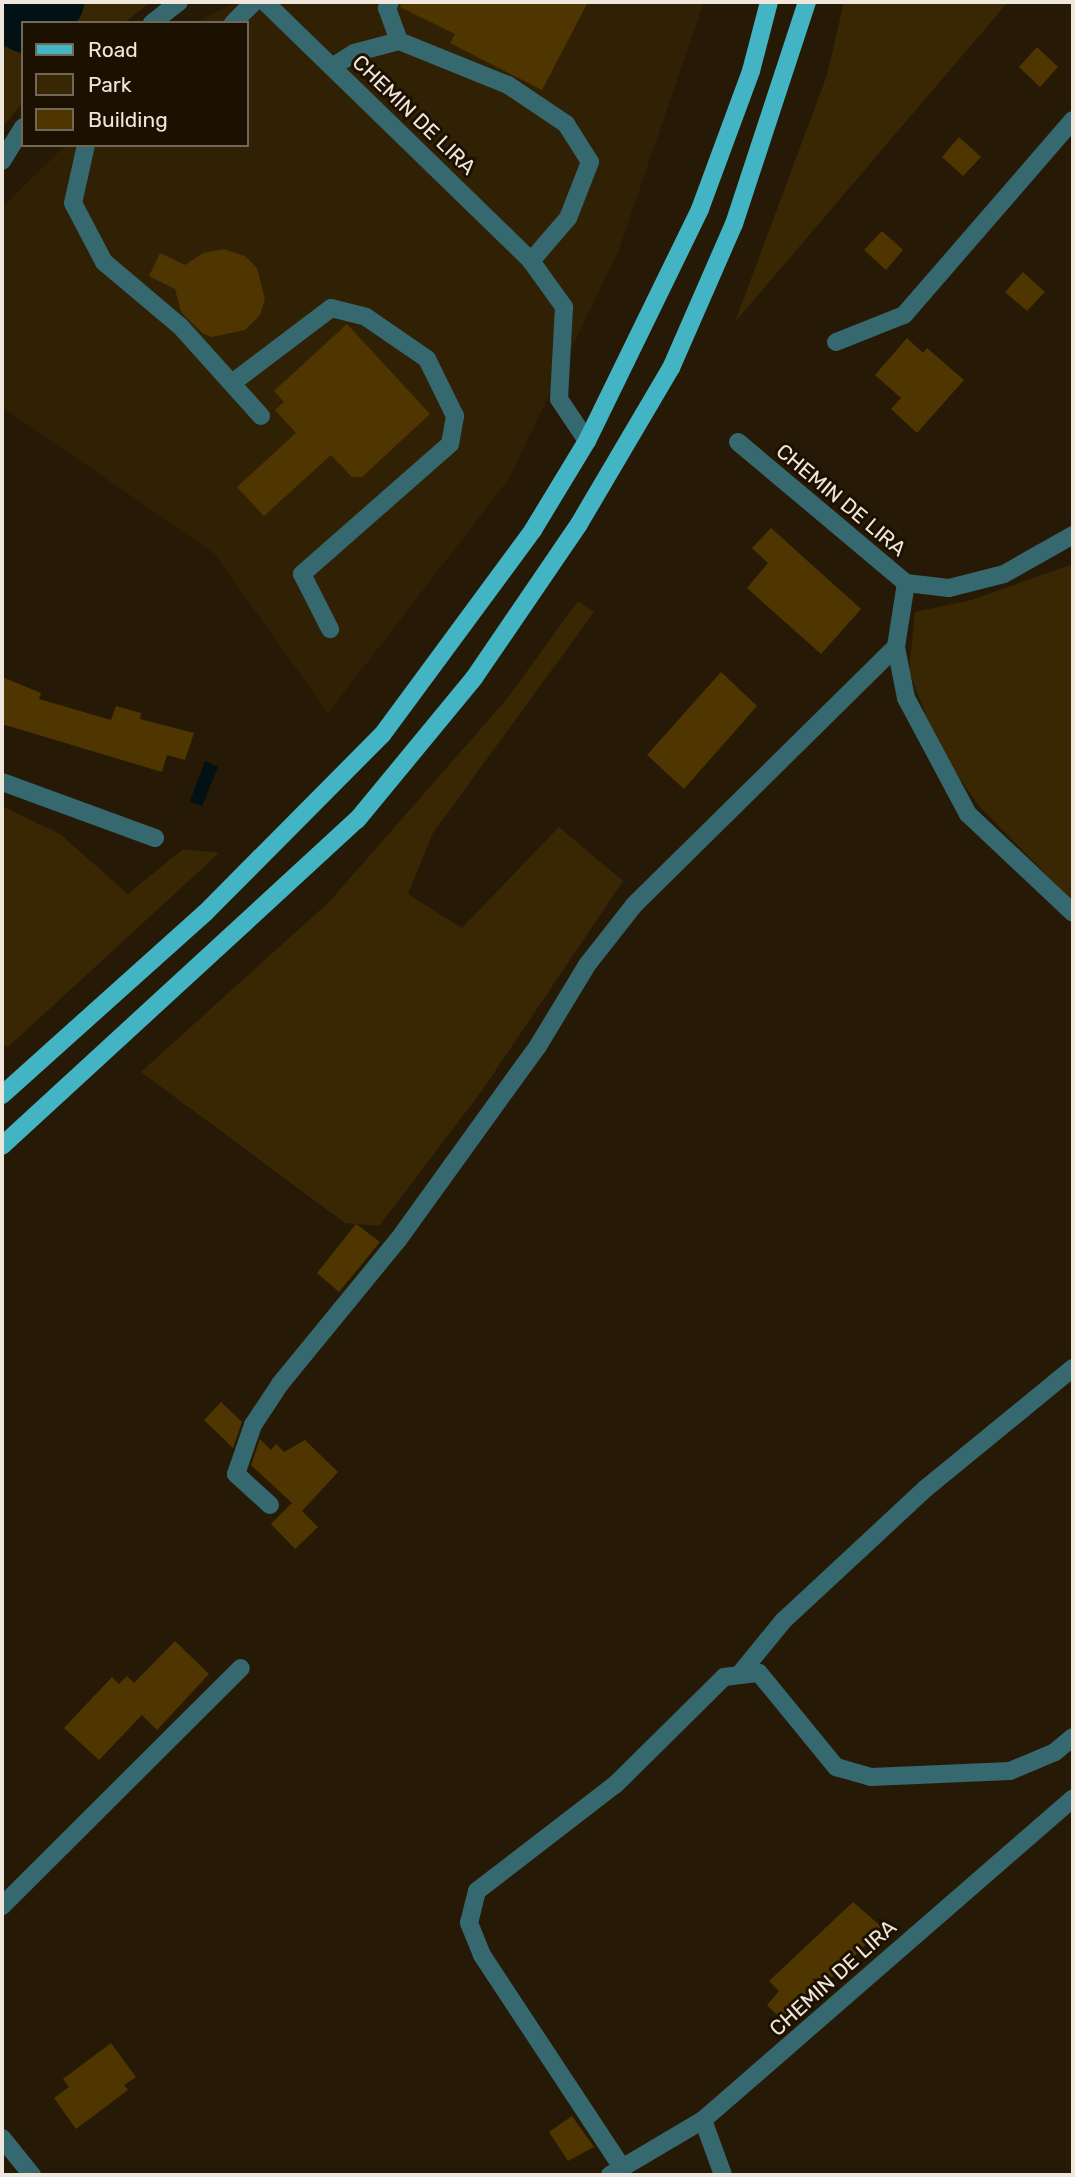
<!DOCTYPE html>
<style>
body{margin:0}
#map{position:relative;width:1075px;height:2177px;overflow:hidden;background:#261a06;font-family:Rubik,sans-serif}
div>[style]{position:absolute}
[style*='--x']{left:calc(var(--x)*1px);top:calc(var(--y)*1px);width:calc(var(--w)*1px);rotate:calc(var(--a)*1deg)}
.built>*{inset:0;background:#302105}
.green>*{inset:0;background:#392703}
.water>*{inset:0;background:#021113}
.river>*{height:60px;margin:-30px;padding:0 30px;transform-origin:30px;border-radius:30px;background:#021113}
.building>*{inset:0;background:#4f3601}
.service>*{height:18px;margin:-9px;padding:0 9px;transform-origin:9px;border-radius:9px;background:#36686f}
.minor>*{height:18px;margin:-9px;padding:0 9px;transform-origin:9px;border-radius:9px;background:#36686f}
.primary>*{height:18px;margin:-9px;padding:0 9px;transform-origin:9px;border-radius:9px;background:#42b4c3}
span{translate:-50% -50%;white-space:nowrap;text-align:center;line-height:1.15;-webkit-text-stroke:6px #1c1101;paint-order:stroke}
.street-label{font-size:21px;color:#efe7db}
.frame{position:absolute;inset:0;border:4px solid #efe7db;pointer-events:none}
.legend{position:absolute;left:21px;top:21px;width:228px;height:126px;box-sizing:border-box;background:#1c1101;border:2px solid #706758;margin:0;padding:9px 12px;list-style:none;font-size:21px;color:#efe7db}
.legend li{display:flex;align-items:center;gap:14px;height:35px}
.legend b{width:35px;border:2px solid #706758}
</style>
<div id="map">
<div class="built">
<div style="clip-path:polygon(235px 2px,704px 2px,618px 252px,508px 480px,328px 713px,214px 553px,2px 407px,2px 207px,66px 145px,247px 145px,247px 23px,196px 23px)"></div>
</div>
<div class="green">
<div style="clip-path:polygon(67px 2px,151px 2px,124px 23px,39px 23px)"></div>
<div style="clip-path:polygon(844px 2px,1008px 2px,735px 322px,827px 75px)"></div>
<div style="clip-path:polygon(23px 35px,23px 102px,2px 128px,2px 50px)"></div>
<div style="clip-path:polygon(1073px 564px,1073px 902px,979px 806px,939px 749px,909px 671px,915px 612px,971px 600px)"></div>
<div style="clip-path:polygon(578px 601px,594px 612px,433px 833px,408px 894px,462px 928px,559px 827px,623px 881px,481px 1092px,379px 1226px,345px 1223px,141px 1072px,329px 902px,506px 700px)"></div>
<div style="clip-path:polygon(2px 806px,60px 834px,128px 894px,183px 849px,219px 853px,8px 1047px,2px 1044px)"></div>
</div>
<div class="water">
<div style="clip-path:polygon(205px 761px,218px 767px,202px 806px,190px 801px)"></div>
</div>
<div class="river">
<div style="--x:25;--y:23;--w:36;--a:-36"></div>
</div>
<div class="building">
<div style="clip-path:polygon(401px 2px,588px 2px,542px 90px,450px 43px,455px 34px,400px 7px)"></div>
<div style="clip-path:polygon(1037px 47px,1058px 67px,1040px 87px,1019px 67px)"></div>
<div style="clip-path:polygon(959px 137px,981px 157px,963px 176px,942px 157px)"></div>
<div style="clip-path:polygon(882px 231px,903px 250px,886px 270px,864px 250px)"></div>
<div style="clip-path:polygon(224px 249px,245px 256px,257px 268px,265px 299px,260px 315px,245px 330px,212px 337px,202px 333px,181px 312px,175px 289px,149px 276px,160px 253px,185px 265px,203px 253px)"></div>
<div style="clip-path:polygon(1023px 272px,1045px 292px,1027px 311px,1005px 292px)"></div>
<div style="clip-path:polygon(347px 324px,430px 414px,362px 477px,352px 477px,331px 455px,264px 516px,237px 487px,296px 433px,275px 410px,284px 402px,274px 391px)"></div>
<div style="clip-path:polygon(907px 338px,923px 353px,927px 348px,964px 380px,917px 433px,891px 409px,901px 398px,875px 375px)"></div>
<div style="clip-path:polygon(771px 528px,861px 609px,821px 654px,747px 588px,768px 563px,752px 548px)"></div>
<div style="clip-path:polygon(721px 672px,757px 706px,684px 789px,647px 755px)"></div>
<div style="clip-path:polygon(2px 677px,41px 693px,39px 699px,111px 720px,116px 706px,141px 713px,140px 719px,194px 733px,185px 760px,167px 755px,162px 772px,2px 724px)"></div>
<div style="clip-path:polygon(356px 1224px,380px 1242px,339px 1292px,317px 1273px)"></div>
<div style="clip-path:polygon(221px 1402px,242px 1422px,233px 1448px,204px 1420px)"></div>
<div style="clip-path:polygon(260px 1439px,271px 1450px,276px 1444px,284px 1452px,305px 1440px,338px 1472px,302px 1511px,318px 1527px,295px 1549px,271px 1524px,292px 1503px,251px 1465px)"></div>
<div style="clip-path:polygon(175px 1641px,209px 1674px,157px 1730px,142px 1715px,99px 1760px,64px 1728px,112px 1677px,119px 1684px,127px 1676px,134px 1683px)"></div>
<div style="clip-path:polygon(853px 1902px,883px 1928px,785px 2023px,767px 2005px,779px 1991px,769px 1981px)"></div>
<div style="clip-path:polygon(111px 2043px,136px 2077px,124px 2085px,128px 2090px,76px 2129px,54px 2098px,69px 2087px,63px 2079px)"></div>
<div style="clip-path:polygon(572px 2116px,594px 2147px,568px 2161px,549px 2132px)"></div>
</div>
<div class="service">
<div style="--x:390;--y:2;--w:7;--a:117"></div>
<div style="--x:387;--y:8;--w:35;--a:70"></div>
<div style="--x:152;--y:23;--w:34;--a:-38"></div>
<div style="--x:233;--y:23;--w:30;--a:-45"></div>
<div style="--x:332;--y:67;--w:26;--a:-32"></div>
<div style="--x:354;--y:53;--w:47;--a:-14.9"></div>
<div style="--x:399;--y:41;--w:118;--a:22"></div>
<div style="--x:508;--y:85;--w:70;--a:33.9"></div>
<div style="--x:566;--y:124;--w:45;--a:57.7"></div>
<div style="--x:590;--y:162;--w:60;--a:111.4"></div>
<div style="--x:568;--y:218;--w:57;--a:130.7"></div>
<div style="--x:531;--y:261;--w:57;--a:54.3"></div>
<div style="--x:564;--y:307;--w:92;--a:93.1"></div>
<div style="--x:559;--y:399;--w:50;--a:56.3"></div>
<div style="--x:86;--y:145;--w:59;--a:102.6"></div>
<div style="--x:73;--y:203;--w:67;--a:62.3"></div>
<div style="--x:104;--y:262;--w:99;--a:40.1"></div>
<div style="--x:180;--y:326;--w:121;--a:48"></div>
<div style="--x:2;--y:161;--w:40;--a:-58"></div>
<div style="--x:836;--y:342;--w:73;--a:-21.7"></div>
<div style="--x:904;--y:315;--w:258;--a:-49.1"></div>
<div style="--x:232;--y:383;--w:124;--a:-37.1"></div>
<div style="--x:331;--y:308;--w:36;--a:14"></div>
<div style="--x:366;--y:317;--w:74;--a:34.5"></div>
<div style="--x:427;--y:359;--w:64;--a:63.8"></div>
<div style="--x:455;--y:416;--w:28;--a:100"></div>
<div style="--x:450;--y:444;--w:197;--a:138.7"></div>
<div style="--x:302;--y:574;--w:62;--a:63"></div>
<div style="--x:906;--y:583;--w:65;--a:98.9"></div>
<div style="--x:896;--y:647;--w:52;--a:78.9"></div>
<div style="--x:906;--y:698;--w:132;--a:61.9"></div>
<div style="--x:968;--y:814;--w:144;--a:43.3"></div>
<div style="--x:2;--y:782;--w:163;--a:20.1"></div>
<div style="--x:270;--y:1505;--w:46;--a:-137.6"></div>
<div style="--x:236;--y:1474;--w:52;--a:-70.9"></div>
<div style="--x:253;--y:1425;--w:49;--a:-56.6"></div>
<div style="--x:280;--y:1384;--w:186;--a:-50.7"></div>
<div style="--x:398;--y:1240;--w:239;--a:-54.2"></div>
<div style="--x:538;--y:1046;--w:95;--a:-58.8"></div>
<div style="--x:587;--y:965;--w:76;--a:-51.9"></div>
<div style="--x:634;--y:905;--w:368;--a:-44.6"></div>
<div style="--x:739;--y:1675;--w:70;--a:-50.8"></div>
<div style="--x:783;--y:1621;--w:194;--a:-42.9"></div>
<div style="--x:925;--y:1489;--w:191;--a:-39.3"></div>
<div style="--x:2;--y:1906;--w:337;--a:-44.9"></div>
<div style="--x:703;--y:2120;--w:59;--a:70"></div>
<div style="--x:2;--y:2138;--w:48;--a:51"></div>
<div style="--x:623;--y:2169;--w:256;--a:-123.4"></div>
<div style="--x:482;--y:1955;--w:35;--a:-112"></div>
<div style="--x:469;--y:1923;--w:33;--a:-76"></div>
<div style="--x:477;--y:1891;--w:175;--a:-37.6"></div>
<div style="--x:616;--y:1784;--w:152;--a:-44.7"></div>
<div style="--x:724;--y:1677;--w:35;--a:-7"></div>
<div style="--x:759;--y:1673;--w:122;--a:50.7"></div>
<div style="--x:836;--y:1767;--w:36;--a:16"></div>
<div style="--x:871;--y:1777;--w:139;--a:-2.5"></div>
<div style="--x:1010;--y:1771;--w:49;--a:-22.9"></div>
<div style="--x:1055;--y:1752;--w:23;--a:-40"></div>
</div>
<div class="minor">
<div style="--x:265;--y:2;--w:371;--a:44.2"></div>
<div style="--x:738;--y:442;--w:219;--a:40"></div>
<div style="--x:906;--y:583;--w:43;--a:6.6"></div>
<div style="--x:949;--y:588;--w:57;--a:-14.3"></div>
<div style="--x:1004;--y:574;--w:79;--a:-29.5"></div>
<div style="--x:610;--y:2175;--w:108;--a:-30.6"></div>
<div style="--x:703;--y:2120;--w:490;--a:-41"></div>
</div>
<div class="primary">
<div style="--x:2;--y:1095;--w:273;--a:-41.9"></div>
<div style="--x:205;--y:913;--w:251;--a:-45.2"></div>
<div style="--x:382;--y:735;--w:255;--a:-53.6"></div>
<div style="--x:533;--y:530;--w:104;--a:-58.8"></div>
<div style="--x:587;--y:441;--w:258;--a:-64"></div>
<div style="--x:700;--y:209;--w:147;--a:-69.7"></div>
<div style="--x:751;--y:71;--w:71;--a:-75.4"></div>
<div style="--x:2;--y:1146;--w:482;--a:-42.6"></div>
<div style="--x:357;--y:820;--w:184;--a:-50.5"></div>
<div style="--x:474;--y:678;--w:186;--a:-55.7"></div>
<div style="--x:579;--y:524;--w:181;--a:-59.5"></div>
<div style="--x:671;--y:368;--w:157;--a:-66.4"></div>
<div style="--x:734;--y:224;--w:234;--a:-71.8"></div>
</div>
<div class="street-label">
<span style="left:414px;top:115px;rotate:44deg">CHEMIN DE LIRA</span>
<span style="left:841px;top:500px;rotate:40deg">CHEMIN DE LIRA</span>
<span style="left:833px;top:1978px;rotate:-42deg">CHEMIN DE LIRA</span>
</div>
<div class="frame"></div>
<ul class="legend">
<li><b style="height:9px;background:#42b4c3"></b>Road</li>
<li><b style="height:19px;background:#392703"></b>Park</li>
<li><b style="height:19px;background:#4f3601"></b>Building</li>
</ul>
</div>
